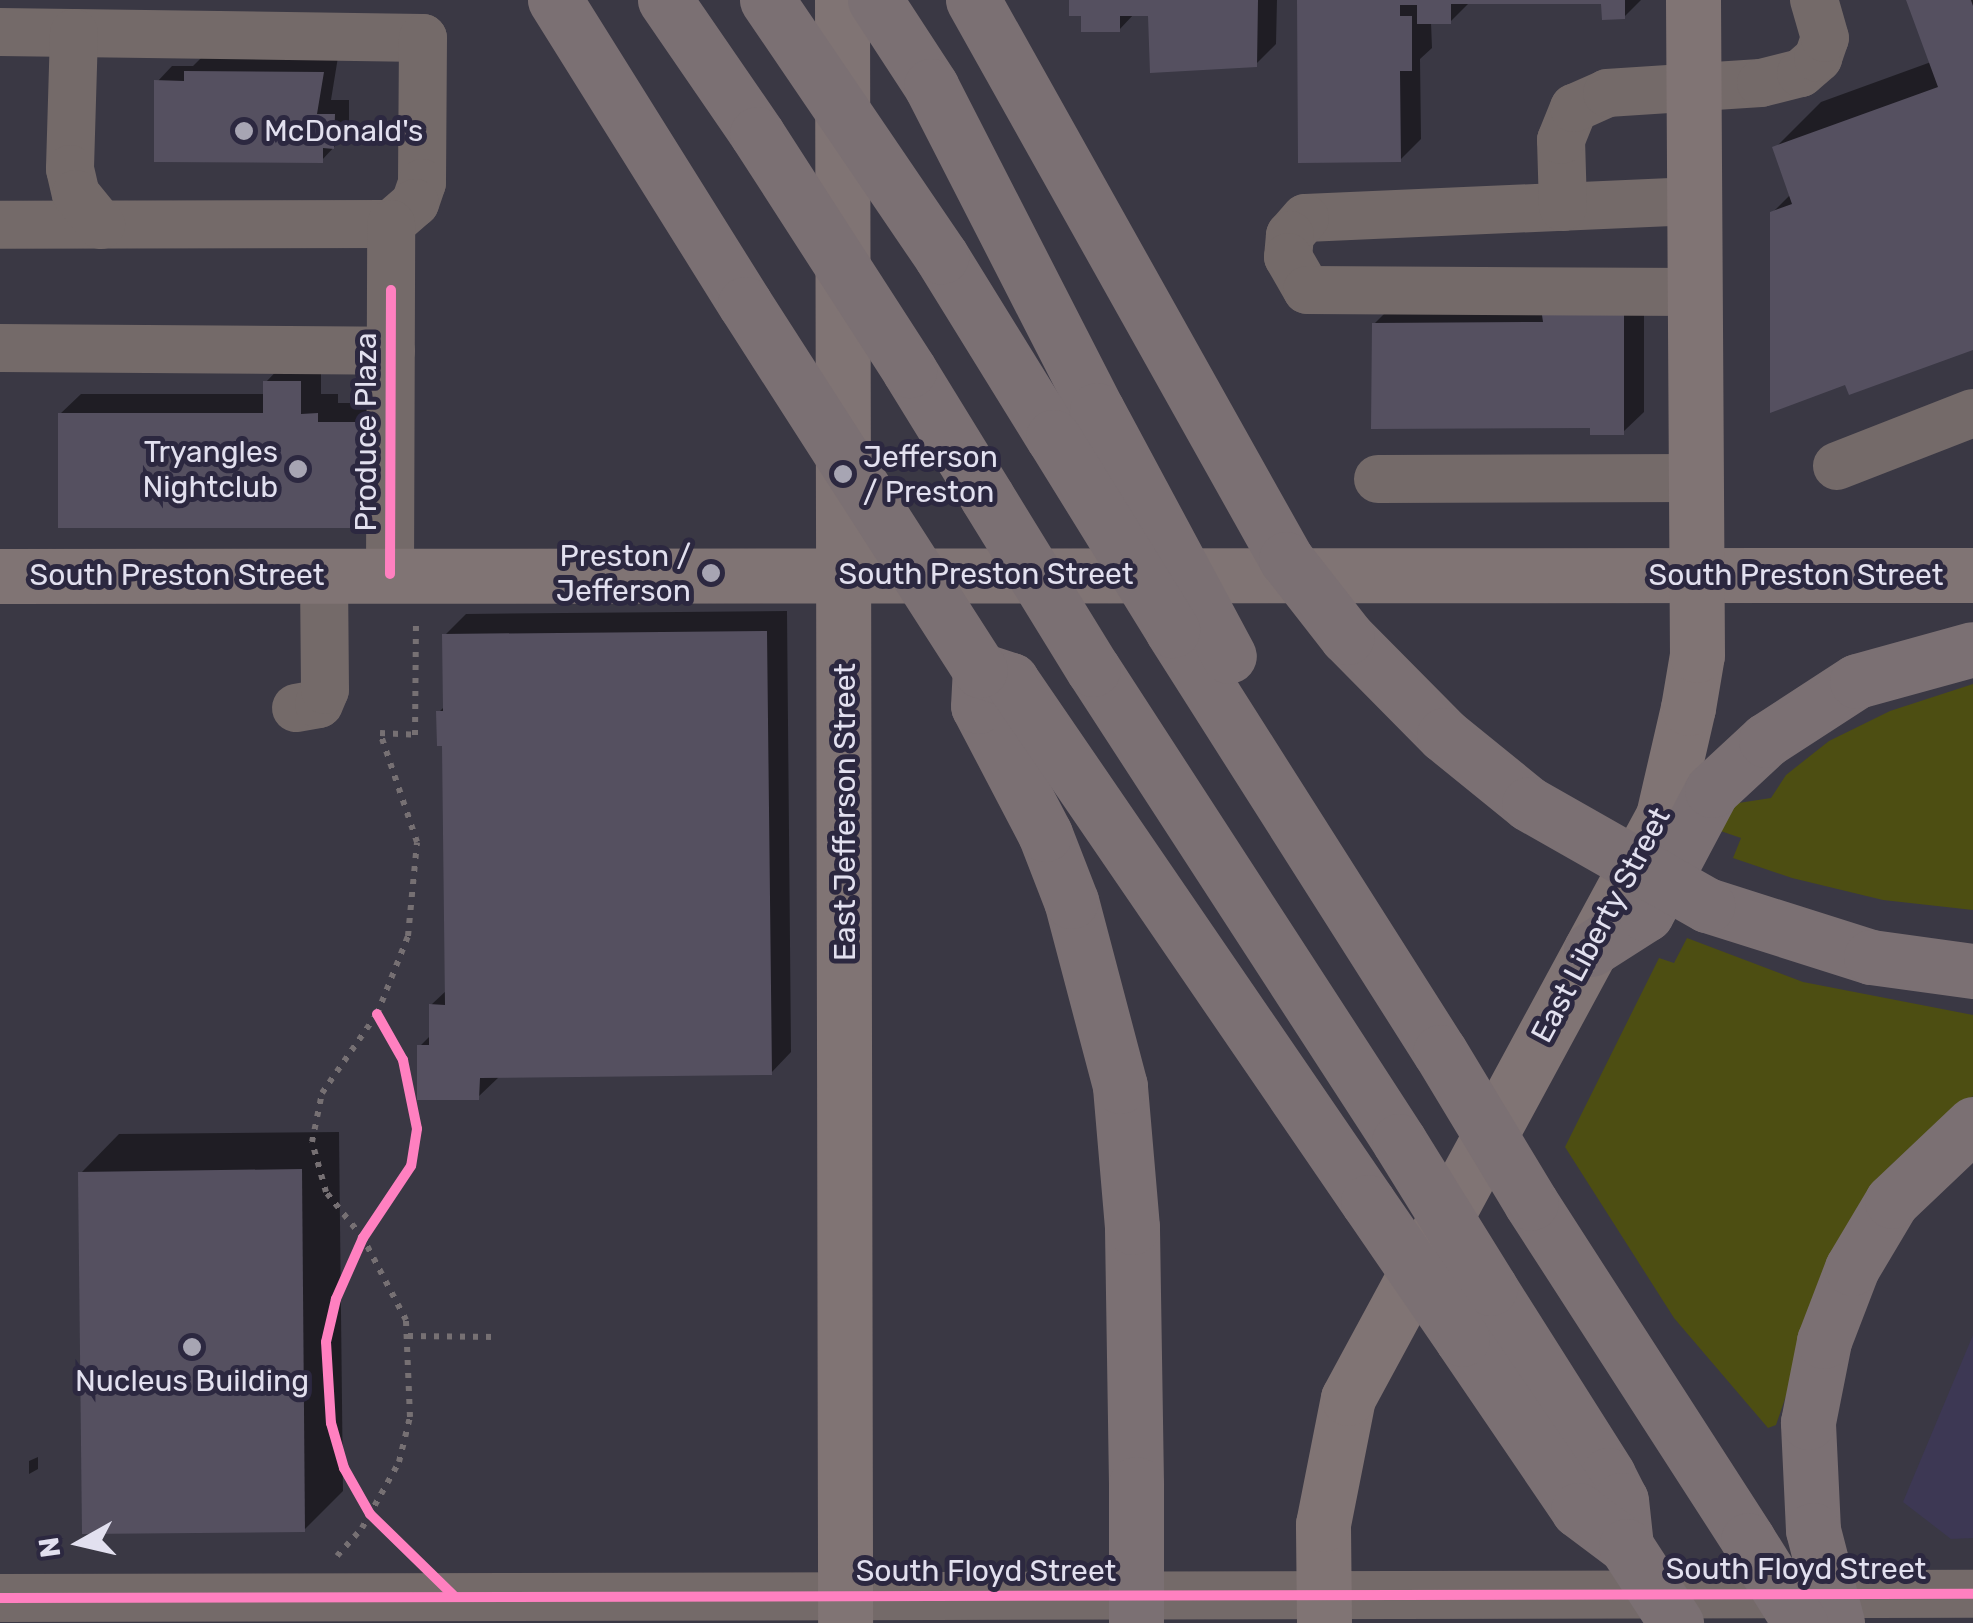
<!DOCTYPE html>
<style>
body{margin:0}
#map{position:relative;width:1973px;height:1623px;overflow:hidden;background:#3a3844;font-family:Rubik,sans-serif}
div>[style]{position:absolute}
[style*='--x']{left:calc(var(--x)*1px);top:calc(var(--y)*1px);width:calc(var(--w)*1px);rotate:calc(var(--a)*1deg)}
.built>*{inset:0;background:#3d3854}
.green>*{inset:0;background:#4d4e12}
.shadow>*{inset:0;background:#0007}
.building>*{inset:0;background:#555060}
.path>*{height:6px;margin-top:-3px;transform-origin:0;background:repeating-linear-gradient(90deg,#767073 0 5px,transparent 0 13px)}
.minor>*{height:48px;margin:-24px;padding:0 24px;transform-origin:24px;border-radius:24px;background:#746a69}
.major>*{height:55px;margin:-27.5px;padding:0 27.5px;transform-origin:27.5px;border-radius:27.5px;background:#807474}
.highway>*{height:55px;margin:-27.5px;padding:0 27.5px;transform-origin:27.5px;border-radius:27.5px;background:#7b7073}
.highway-bridge>*{height:55px;margin:-27.5px;padding:0 27.5px;transform-origin:27.5px;border-radius:27.5px;background:#7b7073}
.cycleway>*{height:10px;margin:-5px;padding:0 5px;transform-origin:5px;border-radius:5px;background:#ff80c0}
.dots>*{width:28px;height:28px;translate:-50% -50%;box-sizing:border-box;border:5px solid #2c2840;border-radius:50%}
span{translate:-50% -50%;white-space:nowrap;text-align:center;line-height:1.15;-webkit-text-stroke:10px #2c2840;paint-order:stroke}
.poi-label{font-size:30px;color:#e2e0ef}
.left{translate:0 -50%;text-align:left}
.right{translate:-100% -50%;text-align:right}
.street-label{font-size:30px;color:#e2e0ef}
.north{position:absolute;left:30px;top:1493px;width:100px;height:100px;-webkit-text-stroke:8px #2c2840;paint-order:stroke;rotate:262deg;font-size:28px;font-weight:700;line-height:40px;text-align:center;color:#e2e0ef}
.north::after{content:'';display:block;margin:auto;width:35px;height:45px;background:#e2e0ef;clip-path:polygon(50% 0,100% 100%,50% 72%,0 100%)}
</style>
<div id="map">
<div class="built">
<div style="clip-path:polygon(1973px 1335px,1973px 1538px,1951px 1539px,1903px 1502px)"></div>
</div>
<div class="green">
<div style="clip-path:polygon(1973px 684px,1973px 910px,1883px 900px,1792px 878px,1733px 858px,1741px 838px,1709px 827px,1732px 804px,1771px 798px,1786px 775px,1829px 741px,1890px 711px)"></div>
<div style="clip-path:polygon(1687px 938px,1803px 982px,1973px 1015px,1973px 1096px,1891px 1165px,1833px 1258px,1776px 1425px,1768px 1428px,1674px 1318px,1565px 1147px,1659px 958px,1674px 963px)"></div>
</div>
<div class="shadow">
<div style="clip-path:polygon(1071px 0,1277px 0,1276px 44px,1255px 65px,1151px 13px,1135px 13px,1119px 30px)"></div>
<div style="clip-path:polygon(1297px 0,1641px 0,1624px 17px,1604px 2px,1470px 2px,1450px 22px,1431px 22px,1432px 48px,1420px 59px,1421px 139px,1400px 160px)"></div>
<div style="clip-path:polygon(1908px 0,1973px 0,1973px 347px,1773px 212px,1791px 194px,1775px 148px,1821px 102px,1931px 62px)"></div>
<div style="clip-path:polygon(202px 57px,338px 57px,331px 100px,349px 100px,349px 131px,322px 160px,157px 82px,172px 66px,193px 66px)"></div>
<div style="clip-path:polygon(1644px 295px,1644px 412px,1623px 432px,1592px 426px,1374px 324px,1395px 303px)"></div>
<div style="clip-path:polygon(286px 361px,321px 361px,321px 394px,338px 394px,338px 403px,387px 403px,388px 505px,60px 414px,81px 394px,265px 394px,266px 382px)"></div>
<div style="clip-path:polygon(787px 611px,791px 1052px,771px 1073px,499px 1077px,478px 1097px,420px 1046px,432px 1034px,431px 1005px,448px 989px,445px 743px,439px 712px,446px 705px,445px 635px,466px 614px)"></div>
<div style="clip-path:polygon(339px 1132px,343px 1491px,304px 1530px,81px 1173px,119px 1134px)"></div>
<div style="clip-path:polygon(38px 1457px,38px 1469px,29px 1474px,29px 1461px)"></div>
</div>
<div class="building">
<div style="clip-path:polygon(1069px 0,1258px 0,1257px 67px,1150px 73px,1148px 16px,1120px 16px,1120px 32px,1081px 32px,1081px 16px,1069px 16px)"></div>
<div style="clip-path:polygon(1297px 0,1625px 0,1625px 19px,1602px 20px,1601px 4px,1451px 4px,1451px 24px,1417px 24px,1417px 5px,1400px 5px,1400px 16px,1412px 16px,1412px 71px,1400px 71px,1401px 162px,1298px 163px)"></div>
<div style="clip-path:polygon(1906px 0,1971px 0,1973px 6px,1973px 350px,1849px 395px,1845px 385px,1770px 413px,1770px 212px,1792px 204px,1772px 147px,1938px 87px)"></div>
<div style="clip-path:polygon(184px 71px,324px 72px,317px 114px,335px 114px,334px 149px,323px 148px,323px 163px,154px 162px,154px 80px,184px 81px)"></div>
<div style="clip-path:polygon(1542px 315px,1624px 315px,1624px 435px,1590px 435px,1590px 428px,1371px 429px,1372px 323px,1543px 322px)"></div>
<div style="clip-path:polygon(263px 381px,301px 381px,301px 414px,318px 413px,318px 422px,368px 422px,368px 528px,58px 528px,58px 413px,263px 413px)"></div>
<div style="clip-path:polygon(767px 631px,772px 1075px,480px 1078px,479px 1100px,417px 1100px,417px 1045px,429px 1045px,429px 1004px,445px 1005px,442px 746px,437px 746px,436px 711px,443px 711px,442px 634px)"></div>
<div style="clip-path:polygon(302px 1169px,305px 1532px,82px 1534px,78px 1172px)"></div>
</div>
<div class="path">
<div style="--x:408;--y:1336;--w:89;--a:0.6"></div>
<div style="--x:337;--y:1556;--w:38;--a:-48"></div>
<div style="--x:362;--y:1528;--w:76;--a:-60.7"></div>
<div style="--x:399;--y:1462;--w:46;--a:-76.3"></div>
<div style="--x:410;--y:1417;--w:97;--a:-92.4"></div>
<div style="--x:406;--y:1320;--w:93;--a:-117.7"></div>
<div style="--x:363;--y:1238;--w:59;--a:-128.8"></div>
<div style="--x:326;--y:1192;--w:52;--a:-105.6"></div>
<div style="--x:312;--y:1142;--w:50;--a:-78.5"></div>
<div style="--x:322;--y:1093;--w:96;--a:-55.2"></div>
<div style="--x:377;--y:1014;--w:84;--a:-68.3"></div>
<div style="--x:408;--y:936;--w:94;--a:-84.5"></div>
<div style="--x:417;--y:842;--w:115;--a:-108.7"></div>
<div style="--x:380;--y:733;--w:35;--a:3"></div>
<div style="--x:415;--y:735;--w:115;--a:-89.5"></div>
</div>
<div class="minor">
<div style="--x:0;--y:32;--w:423;--a:0.8"></div>
<div style="--x:423;--y:38;--w:145;--a:90.4"></div>
<div style="--x:422;--y:183;--w:21;--a:109"></div>
<div style="--x:415;--y:203;--w:32;--a:139"></div>
<div style="--x:391;--y:224;--w:391;--a:179.9"></div>
<div style="--x:74;--y:33;--w:136;--a:91.7"></div>
<div style="--x:70;--y:169;--w:26;--a:77"></div>
<div style="--x:76;--y:194;--w:40;--a:51"></div>
<div style="--x:1694;--y:201;--w:389;--a:177.5"></div>
<div style="--x:1305;--y:218;--w:23;--a:131"></div>
<div style="--x:1290;--y:235;--w:22;--a:95"></div>
<div style="--x:1288;--y:257;--w:38;--a:60"></div>
<div style="--x:1307;--y:290;--w:388;--a:0.3"></div>
<div style="--x:1563;--y:207;--w:67;--a:-91.7"></div>
<div style="--x:1561;--y:140;--w:35;--a:-68"></div>
<div style="--x:1574;--y:108;--w:36;--a:-24"></div>
<div style="--x:1607;--y:93;--w:154;--a:-3.7"></div>
<div style="--x:1761;--y:83;--w:41;--a:-14"></div>
<div style="--x:1801;--y:73;--w:23;--a:-41"></div>
<div style="--x:1818;--y:58;--w:21;--a:-71"></div>
<div style="--x:1825;--y:38;--w:40;--a:-106"></div>
<div style="--x:0;--y:348;--w:391;--a:0.4"></div>
<div style="--x:1837;--y:466;--w:146;--a:-21.3"></div>
<div style="--x:1378;--y:479;--w:318;--a:-0.2"></div>
<div style="--x:390;--y:574;--w:350;--a:-89.8"></div>
<div style="--x:296;--y:708;--w:23;--a:-10"></div>
<div style="--x:319;--y:704;--w:15;--a:-67"></div>
<div style="--x:325;--y:690;--w:116;--a:-90.5"></div>
<div style="--x:0;--y:1598;--w:1973;--a:-0.12"></div>
</div>
<div class="major">
<div style="--x:842;--y:0;--w:1623;--a:89.89"></div>
<div style="--x:0;--y:576;--w:1973;--a:-0.03"></div>
<div style="--x:1324;--y:1623;--w:99;--a:-90.6"></div>
<div style="--x:1323;--y:1524;--w:128;--a:-78.8"></div>
<div style="--x:1348;--y:1398;--w:662;--a:-61.58"></div>
<div style="--x:1663;--y:816;--w:111;--a:-77"></div>
<div style="--x:1688;--y:708;--w:54;--a:-80.4"></div>
<div style="--x:1697;--y:655;--w:655;--a:-90.35"></div>
</div>
<div class="highway">
<div style="--x:555;--y:0;--w:358;--a:58"></div>
<div style="--x:665;--y:0;--w:163;--a:55.5"></div>
<div style="--x:875;--y:0;--w:103;--a:56.9"></div>
<div style="--x:931;--y:86;--w:364;--a:62.9"></div>
<div style="--x:941;--y:256;--w:213;--a:58.3"></div>
<div style="--x:909;--y:370;--w:149;--a:58.4"></div>
<div style="--x:1172;--y:630;--w:500;--a:57.6"></div>
<div style="--x:1347;--y:637;--w:138;--a:45.3"></div>
<div style="--x:1444;--y:735;--w:109;--a:39.1"></div>
<div style="--x:1093;--y:669;--w:563;--a:57.04"></div>
<div style="--x:1707;--y:905;--w:172;--a:17.6"></div>
<div style="--x:1871;--y:957;--w:103;--a:7.8"></div>
<div style="--x:1591;--y:949;--w:65;--a:-32.5"></div>
<div style="--x:1646;--y:914;--w:140;--a:-62"></div>
<div style="--x:1712;--y:790;--w:74;--a:-42.8"></div>
<div style="--x:1766;--y:740;--w:108;--a:-33"></div>
<div style="--x:1857;--y:681;--w:120;--a:-15.4"></div>
<div style="--x:1531;--y:1203;--w:401;--a:57.2"></div>
<div style="--x:1490;--y:1288;--w:221;--a:57.7"></div>
<div style="--x:1608;--y:1475;--w:28;--a:63"></div>
<div style="--x:1621;--y:1500;--w:46;--a:83.8"></div>
<div style="--x:1462;--y:1339;--w:207;--a:55.8"></div>
<div style="--x:1578;--y:1510;--w:60;--a:36.9"></div>
<div style="--x:1136;--y:1484;--w:257;--a:-90.9"></div>
<div style="--x:1132;--y:1227;--w:142;--a:-94.9"></div>
<div style="--x:1120;--y:1086;--w:191;--a:-104.8"></div>
<div style="--x:1071;--y:901;--w:72;--a:-111.2"></div>
<div style="--x:1045;--y:834;--w:144;--a:-117.6"></div>
<div style="--x:978;--y:706;--w:36;--a:-87"></div>
<div style="--x:980;--y:670;--w:33;--a:18"></div>
<div style="--x:1011;--y:680;--w:632;--a:55.63"></div>
<div style="--x:1813;--y:1530;--w:108;--a:-92.7"></div>
<div style="--x:1808;--y:1422;--w:83;--a:-78.8"></div>
<div style="--x:1824;--y:1341;--w:78;--a:-69"></div>
<div style="--x:1852;--y:1268;--w:78;--a:-59.2"></div>
<div style="--x:1892;--y:1201;--w:112;--a:-43.5"></div>
</div>
<div class="highway-bridge">
<div style="--x:767;--y:0;--w:310;--a:55.8"></div>
<div style="--x:973;--y:0;--w:641;--a:60.75"></div>
<div style="--x:1286;--y:559;--w:99;--a:52"></div>
<div style="--x:757;--y:134;--w:281;--a:57.2"></div>
<div style="--x:745;--y:304;--w:435;--a:57.3"></div>
<div style="--x:1097;--y:410;--w:279;--a:61.8"></div>
<div style="--x:1053;--y:437;--w:227;--a:58.3"></div>
<div style="--x:987;--y:497;--w:202;--a:58.4"></div>
<div style="--x:1529;--y:804;--w:205;--a:29.6"></div>
<div style="--x:1440;--y:1052;--w:176;--a:58.9"></div>
<div style="--x:1399;--y:1141;--w:173;--a:58.2"></div>
<div style="--x:1368;--y:1202;--w:166;--a:55.5"></div>
<div style="--x:1136;--y:1484;--w:139;--a:90"></div>
<div style="--x:1813;--y:1530;--w:96;--a:75.5"></div>
<div style="--x:1748;--y:1540;--w:98;--a:57.9"></div>
<div style="--x:1626;--y:1546;--w:92;--a:57"></div>
</div>
<div class="cycleway">
<div style="--x:390;--y:574;--w:284;--a:-89.8"></div>
<div style="--x:377;--y:1014;--w:53;--a:60.5"></div>
<div style="--x:403;--y:1060;--w:70;--a:78.5"></div>
<div style="--x:417;--y:1129;--w:37;--a:99"></div>
<div style="--x:411;--y:1166;--w:87;--a:123.7"></div>
<div style="--x:363;--y:1238;--w:67;--a:113.9"></div>
<div style="--x:336;--y:1299;--w:44;--a:103.1"></div>
<div style="--x:326;--y:1342;--w:81;--a:86.5"></div>
<div style="--x:331;--y:1423;--w:47;--a:73.9"></div>
<div style="--x:344;--y:1468;--w:53;--a:60.5"></div>
<div style="--x:370;--y:1514;--w:119;--a:44.3"></div>
<div style="--x:0;--y:1598;--w:1973;--a:-0.12"></div>
</div>
<div class="dots">
<div style="left:244px;top:131px;background:#a7a5b3"></div>
<div style="left:298px;top:469px;background:#a7a5b3"></div>
<div style="left:843px;top:474px;background:#a7a5b3"></div>
<div style="left:711px;top:573px;background:#a7a5b3"></div>
<div style="left:192px;top:1347px;background:#a7a5b3"></div>
</div>
<div class="poi-label">
<span class="left" style="left:264px;top:131px">McDonald's</span>
<span class="right" style="left:278px;top:469px">Tryangles<br>Nightclub</span>
<span class="left" style="left:863px;top:474px">Jefferson<br>/ Preston</span>
<span class="right" style="left:691px;top:573px">Preston /<br>Jefferson</span>
<span style="left:192px;top:1381px">Nucleus Building</span>
</div>
<div class="street-label">
<span style="left:366px;top:432px;rotate:-90deg">Produce Plaza</span>
<span style="left:986px;top:574px">South Preston Street</span>
<span style="left:177px;top:575px">South Preston Street</span>
<span style="left:1796px;top:575px">South Preston Street</span>
<span style="left:845px;top:812px;rotate:-90deg">East Jefferson Street</span>
<span style="left:1601px;top:925px;rotate:-62deg">East Liberty Street</span>
<span style="left:1796px;top:1569px">South Floyd Street</span>
<span style="left:986px;top:1571px">South Floyd Street</span>
</div>
<div class="north">N</div>
</div>
